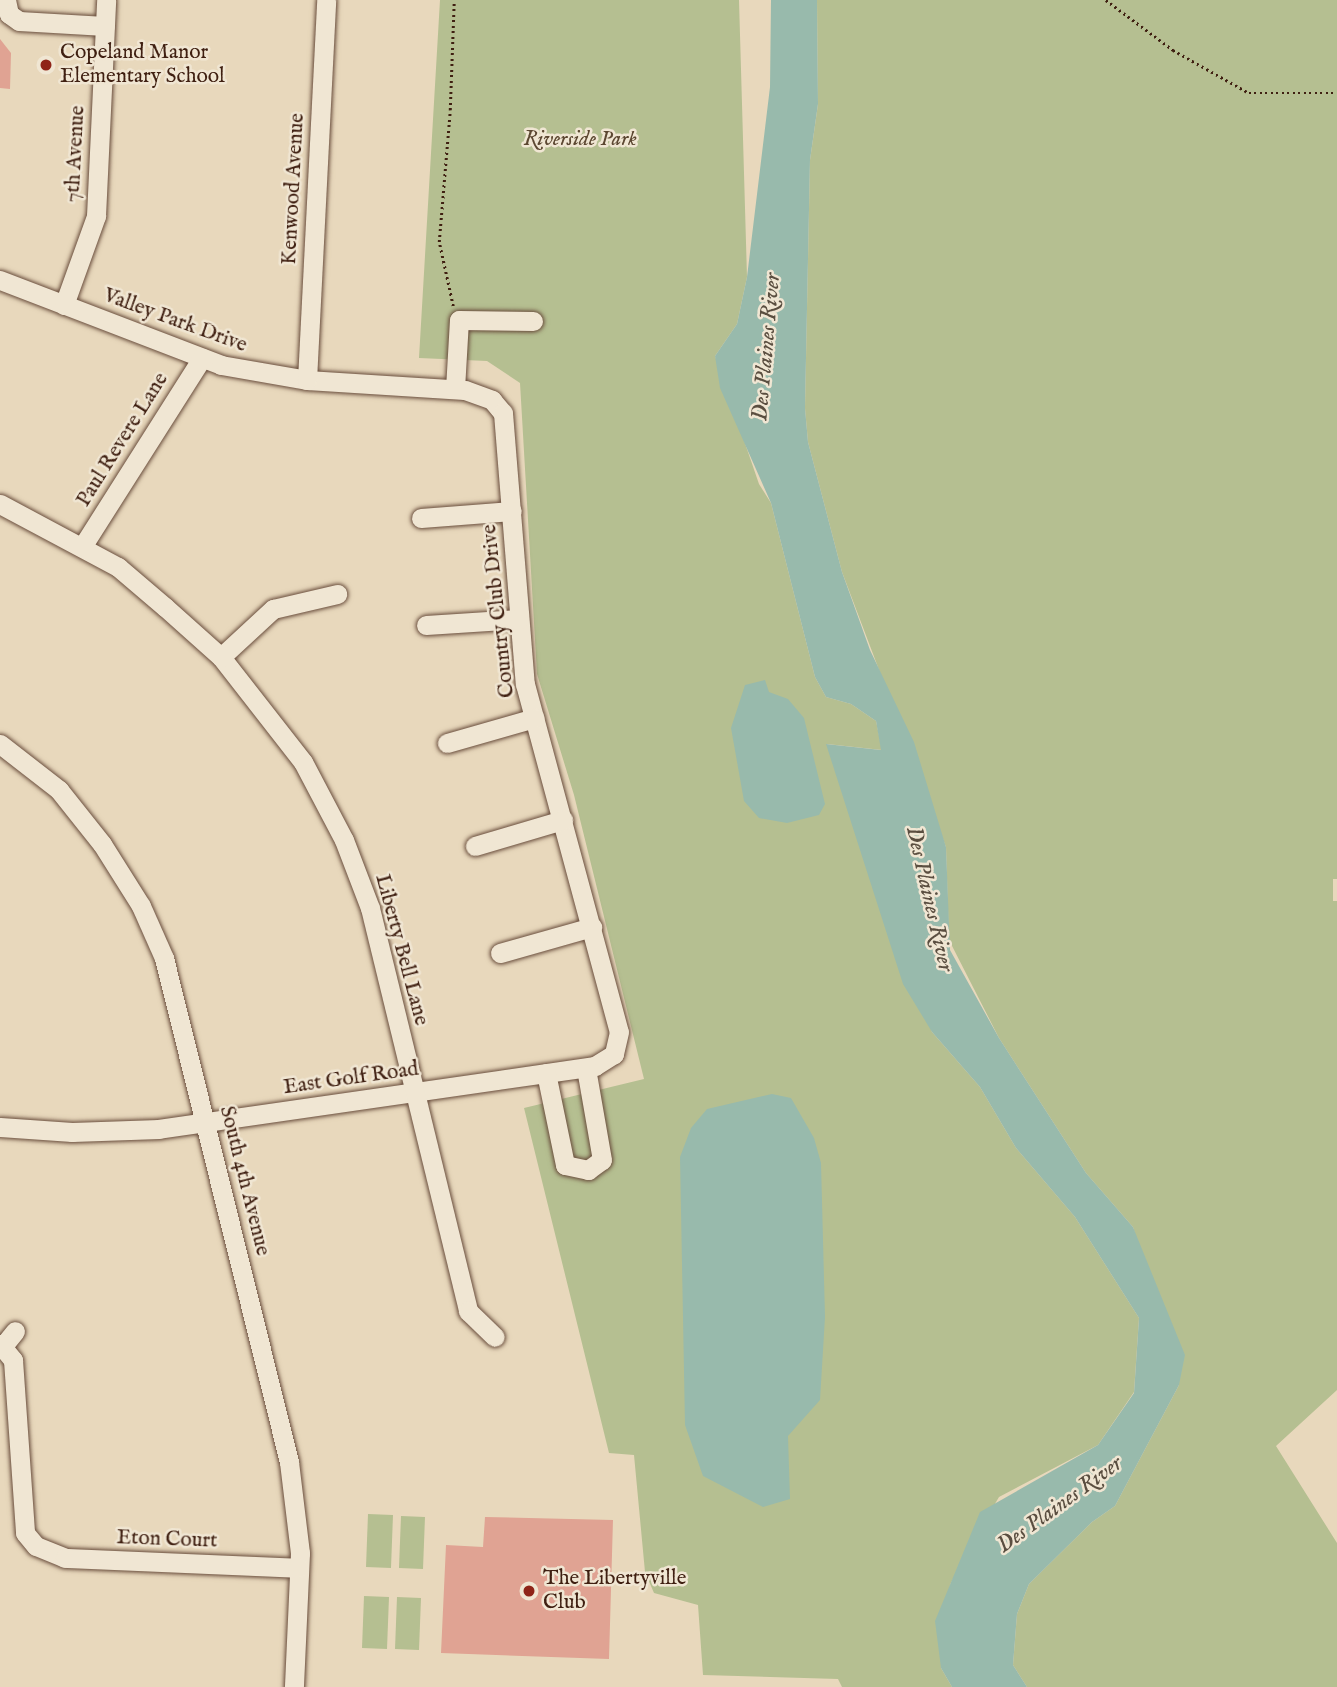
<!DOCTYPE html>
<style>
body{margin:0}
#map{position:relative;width:1337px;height:1687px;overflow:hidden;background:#e8d8bc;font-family:"IM FELL English",serif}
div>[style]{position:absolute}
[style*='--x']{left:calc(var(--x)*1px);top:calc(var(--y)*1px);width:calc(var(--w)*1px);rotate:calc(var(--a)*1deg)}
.green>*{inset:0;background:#b5bf91}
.water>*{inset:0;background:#98baac}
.building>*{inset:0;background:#e0a393}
.path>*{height:2.5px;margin-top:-1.25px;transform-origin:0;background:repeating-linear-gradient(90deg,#3f1f11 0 2px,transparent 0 5.5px)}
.roads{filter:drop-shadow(0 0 2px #694d3c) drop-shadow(0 0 2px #694d3c)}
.minor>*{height:19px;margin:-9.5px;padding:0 9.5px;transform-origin:9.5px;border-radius:9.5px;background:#f0e6d3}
.dots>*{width:19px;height:19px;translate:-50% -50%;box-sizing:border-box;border:4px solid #f0e6d3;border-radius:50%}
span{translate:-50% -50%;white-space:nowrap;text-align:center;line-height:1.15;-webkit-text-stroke:5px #f0e6d3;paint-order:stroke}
.poi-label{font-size:21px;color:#3f1f11}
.left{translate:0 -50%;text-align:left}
.park-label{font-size:21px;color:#5c4731;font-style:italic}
.street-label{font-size:21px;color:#3f1f11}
.water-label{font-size:23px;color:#5a4e40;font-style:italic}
</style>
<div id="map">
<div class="green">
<div style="clip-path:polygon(440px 0,739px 0,747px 277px,737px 324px,715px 356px,759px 484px,771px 503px,815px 677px,826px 697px,851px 704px,876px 721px,882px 750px,827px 744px,932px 1032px,980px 1087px,1016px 1148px,1075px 1217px,1139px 1318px,1134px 1392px,1098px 1445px,999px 1497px,964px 1556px,950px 1585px,941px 1668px,952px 1687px,842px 1687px,838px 1679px,703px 1675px,698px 1605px,654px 1593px,645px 1572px,634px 1455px,609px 1453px,524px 1108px,644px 1079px,574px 795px,537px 674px,520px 383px,487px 361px,419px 358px)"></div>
<div style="clip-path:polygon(817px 0,1337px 0,1337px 879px,1333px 879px,1333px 901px,1337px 901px,1337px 1390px,1276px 1446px,1337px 1543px,1337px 1687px,1027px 1687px,1013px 1665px,1017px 1614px,1029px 1584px,1092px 1522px,1115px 1506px,1179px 1385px,1133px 1227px,1086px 1173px,999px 1038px,949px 940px,946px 847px,842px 572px,808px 442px,805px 408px,810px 160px,818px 104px)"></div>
<div style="clip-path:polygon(368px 1514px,393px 1515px,391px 1568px,366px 1567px)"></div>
<div style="clip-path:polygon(401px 1516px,425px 1517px,423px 1569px,399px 1568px)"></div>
<div style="clip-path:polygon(364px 1596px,389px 1597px,387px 1649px,362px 1648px)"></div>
<div style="clip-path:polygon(397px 1597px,421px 1598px,419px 1650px,395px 1649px)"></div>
</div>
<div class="water">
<div style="clip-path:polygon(771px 0,817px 0,818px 104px,810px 160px,805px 408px,808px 442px,842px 572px,870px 650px,914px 742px,946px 847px,950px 950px,999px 1038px,1086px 1173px,1133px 1227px,1185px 1355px,1179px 1385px,1115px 1506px,1092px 1522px,1029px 1584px,1017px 1614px,1013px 1665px,1027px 1687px,952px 1687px,941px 1668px,935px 1621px,980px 1512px,1098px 1445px,1134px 1393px,1139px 1318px,1075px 1217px,1016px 1148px,980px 1087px,932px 1032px,903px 984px,826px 744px,881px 750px,876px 721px,851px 704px,826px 697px,815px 677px,771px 503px,720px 388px,715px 356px,737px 324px,747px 277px,770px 87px)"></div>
<div style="clip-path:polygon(765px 680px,769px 692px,788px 699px,804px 718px,825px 804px,819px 815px,787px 823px,759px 818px,744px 801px,731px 728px,745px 685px)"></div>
<div style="clip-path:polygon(772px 1094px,791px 1098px,814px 1138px,821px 1163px,825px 1317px,820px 1400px,788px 1436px,790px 1499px,763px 1507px,703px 1476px,685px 1425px,680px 1157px,691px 1128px,707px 1109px)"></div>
</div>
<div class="building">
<div style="clip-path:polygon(0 39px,11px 53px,10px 89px,0 88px)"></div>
<div style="clip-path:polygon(485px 1517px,613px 1520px,609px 1659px,441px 1653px,446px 1545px,483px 1547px)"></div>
</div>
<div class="path">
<div style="--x:1106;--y:0;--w:84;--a:36.7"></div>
<div style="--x:1173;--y:50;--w:87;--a:29.5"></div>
<div style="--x:1249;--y:93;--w:88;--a:0"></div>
<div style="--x:453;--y:306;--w:66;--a:-102.3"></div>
<div style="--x:439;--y:242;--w:132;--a:-85.2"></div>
<div style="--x:450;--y:110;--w:110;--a:-87.9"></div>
</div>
<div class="roads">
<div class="minor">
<div style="--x:6;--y:0;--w:14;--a:78"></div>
<div style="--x:9;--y:14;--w:12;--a:35"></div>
<div style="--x:19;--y:21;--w:86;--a:3.3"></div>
<div style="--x:0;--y:280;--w:237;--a:21"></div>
<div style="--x:221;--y:365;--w:87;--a:9.9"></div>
<div style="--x:307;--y:380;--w:158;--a:3.6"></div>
<div style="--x:465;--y:390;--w:29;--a:20"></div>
<div style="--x:492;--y:400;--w:17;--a:50"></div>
<div style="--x:503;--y:413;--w:272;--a:85.4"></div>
<div style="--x:525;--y:684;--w:360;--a:74.9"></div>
<div style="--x:619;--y:1032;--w:23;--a:103"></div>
<div style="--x:614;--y:1054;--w:22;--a:148"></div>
<div style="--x:595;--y:1066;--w:441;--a:171.8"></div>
<div style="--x:159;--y:1129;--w:87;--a:178"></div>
<div style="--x:72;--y:1132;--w:72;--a:-176"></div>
<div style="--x:64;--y:305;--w:95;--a:-70.2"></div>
<div style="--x:96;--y:216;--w:216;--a:-87.3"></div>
<div style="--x:307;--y:380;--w:380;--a:-87.1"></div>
<div style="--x:455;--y:389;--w:69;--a:-86.7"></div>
<div style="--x:459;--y:320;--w:74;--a:0.8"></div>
<div style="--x:0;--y:504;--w:134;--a:28.1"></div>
<div style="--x:118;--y:567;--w:62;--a:40.4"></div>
<div style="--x:165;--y:607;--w:75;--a:41.8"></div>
<div style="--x:221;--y:657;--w:133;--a:52"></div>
<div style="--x:303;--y:762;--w:88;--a:62.3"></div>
<div style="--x:344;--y:840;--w:73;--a:69.1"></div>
<div style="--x:370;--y:908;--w:415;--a:76.3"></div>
<div style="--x:468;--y:1311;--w:37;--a:44"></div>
<div style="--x:421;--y:518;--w:91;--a:-4.4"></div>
<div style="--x:82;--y:547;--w:224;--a:-57.6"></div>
<div style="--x:426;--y:625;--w:93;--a:-3.7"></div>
<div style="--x:221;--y:657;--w:71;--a:-42.7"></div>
<div style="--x:273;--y:609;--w:66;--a:-13.2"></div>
<div style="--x:447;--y:743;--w:91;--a:-15.9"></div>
<div style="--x:0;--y:744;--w:75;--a:37.9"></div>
<div style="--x:59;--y:790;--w:69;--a:51.5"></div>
<div style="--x:102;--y:844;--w:73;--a:57.8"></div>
<div style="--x:141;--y:906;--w:57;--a:66.1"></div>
<div style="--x:164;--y:958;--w:519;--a:76.07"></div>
<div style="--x:289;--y:1462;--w:92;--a:83.1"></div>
<div style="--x:300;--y:1553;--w:134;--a:92.6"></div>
<div style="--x:475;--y:846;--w:92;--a:-16.5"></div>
<div style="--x:500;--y:953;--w:96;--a:-15.8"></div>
<div style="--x:546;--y:1073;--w:94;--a:78.3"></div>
<div style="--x:565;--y:1165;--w:24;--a:12"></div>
<div style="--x:588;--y:1170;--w:17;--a:-36"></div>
<div style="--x:602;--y:1160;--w:93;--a:-99.9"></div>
<div style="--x:0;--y:1344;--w:21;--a:51"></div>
<div style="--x:13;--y:1360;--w:173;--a:86"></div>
<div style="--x:25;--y:1533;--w:17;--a:50"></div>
<div style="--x:36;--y:1546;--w:31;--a:22"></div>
<div style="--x:65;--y:1558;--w:234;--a:2.4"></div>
<div style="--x:3;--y:1346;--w:19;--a:-51"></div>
</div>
</div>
<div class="dots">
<div style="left:46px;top:65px;background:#8f2418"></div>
<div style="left:529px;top:1591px;background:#8f2418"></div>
</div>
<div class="poi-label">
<span class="left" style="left:60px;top:65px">Copeland Manor<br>Elementary School</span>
<span class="left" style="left:543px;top:1591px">The Libertyville<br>Club</span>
</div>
<div class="park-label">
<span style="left:580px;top:140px">Riverside Park</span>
</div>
<div class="street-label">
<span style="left:76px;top:154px;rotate:-87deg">7th Avenue</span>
<span style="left:294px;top:189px;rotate:-87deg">Kenwood Avenue</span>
<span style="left:175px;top:321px;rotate:20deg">Valley Park Drive</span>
<span style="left:123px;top:440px;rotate:-58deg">Paul Revere Lane</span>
<span style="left:499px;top:611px;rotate:-96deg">Country Club Drive</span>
<span style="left:401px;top:950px;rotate:75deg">Liberty Bell Lane</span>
<span style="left:351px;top:1079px;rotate:-8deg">East Golf Road</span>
<span style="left:244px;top:1181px;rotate:76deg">South 4th Avenue</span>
<span style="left:167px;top:1540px;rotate:2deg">Eton Court</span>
</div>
<div class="water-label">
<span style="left:767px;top:347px;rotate:-85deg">Des Plaines River</span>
<span style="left:929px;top:899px;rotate:77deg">Des Plaines River</span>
<span style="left:1060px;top:1505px;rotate:-36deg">Des Plaines River</span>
</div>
</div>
